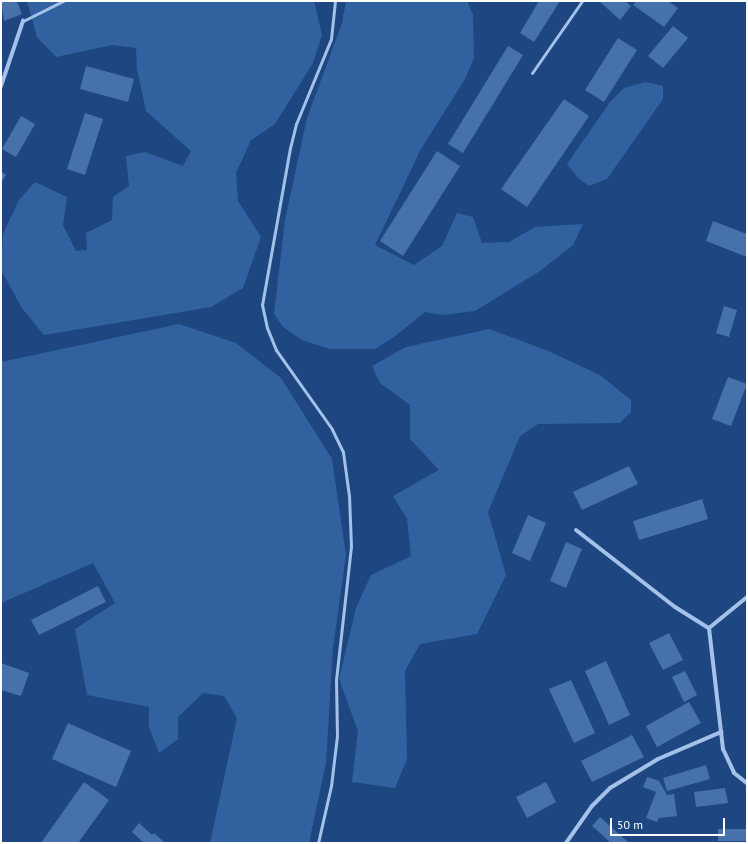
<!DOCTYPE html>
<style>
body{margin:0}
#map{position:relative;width:748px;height:844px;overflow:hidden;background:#1e4781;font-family:"PT Sans",sans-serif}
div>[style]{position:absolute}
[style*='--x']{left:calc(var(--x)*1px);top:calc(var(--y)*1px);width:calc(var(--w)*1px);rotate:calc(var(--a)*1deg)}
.green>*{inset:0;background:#3261a0}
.building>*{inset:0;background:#4671ab}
.service>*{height:3px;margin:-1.5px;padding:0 1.5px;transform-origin:1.5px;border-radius:1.5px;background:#a3c1e9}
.minor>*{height:4px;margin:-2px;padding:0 2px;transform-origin:2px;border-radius:2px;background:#a3c1e9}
span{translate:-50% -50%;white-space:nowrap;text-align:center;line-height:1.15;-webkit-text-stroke:4px #1e4781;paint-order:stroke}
.frame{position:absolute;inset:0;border:2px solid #fff;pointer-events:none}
.scale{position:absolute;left:610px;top:818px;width:115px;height:18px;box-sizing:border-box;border:2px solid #fff;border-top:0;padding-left:5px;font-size:12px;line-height:14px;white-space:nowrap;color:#fff;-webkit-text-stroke:3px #1e4781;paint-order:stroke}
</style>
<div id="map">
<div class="green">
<div style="clip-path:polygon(27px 1px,314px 1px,322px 35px,313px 63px,275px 124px,251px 140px,236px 173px,238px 201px,261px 237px,243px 288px,211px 307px,44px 335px,22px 308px,1px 270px,3px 234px,19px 200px,35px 182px,67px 197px,63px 225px,76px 251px,87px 250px,86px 233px,112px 220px,113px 197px,129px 186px,126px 156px,145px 152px,183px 166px,191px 151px,146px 111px,137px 69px,136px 48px,112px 45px,56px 57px,37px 37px)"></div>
<div style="clip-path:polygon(346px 1px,467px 1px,473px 15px,474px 58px,465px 79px,421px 149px,375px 245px,414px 265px,442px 246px,457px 213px,473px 217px,482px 243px,509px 242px,535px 227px,583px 224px,573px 245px,540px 271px,475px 311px,443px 315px,425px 312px,394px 337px,375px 349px,330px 349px,302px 340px,283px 327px,274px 314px,285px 220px,307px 118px,342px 23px)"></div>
<div style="clip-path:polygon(645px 82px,663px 86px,663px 99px,607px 179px,589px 186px,578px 178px,567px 164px,610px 102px,624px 88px)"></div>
<div style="clip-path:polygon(179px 324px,236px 343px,281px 378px,332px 459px,346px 555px,333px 648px,326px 763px,309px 843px,210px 843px,237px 718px,224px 696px,203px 693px,178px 717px,178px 739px,159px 753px,149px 727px,149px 707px,87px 695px,75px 629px,115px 603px,93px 563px,1px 603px,1px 362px)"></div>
<div style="clip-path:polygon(489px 329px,546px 350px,600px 375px,631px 400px,631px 412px,620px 423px,538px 424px,520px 436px,488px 512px,506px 575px,477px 634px,420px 644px,405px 671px,407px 759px,395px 788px,352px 782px,358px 731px,339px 679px,356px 608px,371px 575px,411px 556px,407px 519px,393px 496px,439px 470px,410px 439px,410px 405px,380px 383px,372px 366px,406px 347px)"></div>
</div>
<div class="building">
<div style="clip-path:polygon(1px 1px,17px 1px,22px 14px,4px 21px)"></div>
<div style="clip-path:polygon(539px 1px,560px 1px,534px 42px,520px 33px)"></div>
<div style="clip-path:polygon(599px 1px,625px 1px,631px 6px,620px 20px)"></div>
<div style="clip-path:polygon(636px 1px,668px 1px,678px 8px,664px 27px,633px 5px)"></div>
<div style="clip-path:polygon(673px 26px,688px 38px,663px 68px,648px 56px)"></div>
<div style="clip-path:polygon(618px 38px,637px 50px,604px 102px,585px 90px)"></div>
<div style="clip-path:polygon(508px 46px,523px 55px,463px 153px,448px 144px)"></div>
<div style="clip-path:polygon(86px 66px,134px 79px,128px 102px,80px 89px)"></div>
<div style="clip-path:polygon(564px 99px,589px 116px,527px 207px,501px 189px)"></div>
<div style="clip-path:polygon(85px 113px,103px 119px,85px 175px,67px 169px)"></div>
<div style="clip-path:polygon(21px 116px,35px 124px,16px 157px,2px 149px)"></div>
<div style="clip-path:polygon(437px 151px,460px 166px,403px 256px,380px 241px)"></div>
<div style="clip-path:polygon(1px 171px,6px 175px,1px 183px)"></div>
<div style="clip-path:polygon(713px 221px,747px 234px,747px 257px,706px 241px)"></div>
<div style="clip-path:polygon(724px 306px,737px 310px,729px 337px,716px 333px)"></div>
<div style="clip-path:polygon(728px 377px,747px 384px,731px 426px,712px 419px)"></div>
<div style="clip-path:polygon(629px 466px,638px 484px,582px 510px,573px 492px)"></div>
<div style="clip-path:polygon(702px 499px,708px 519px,639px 540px,633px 521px)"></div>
<div style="clip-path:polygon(528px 515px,546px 523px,530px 561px,512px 553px)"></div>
<div style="clip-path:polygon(566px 542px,582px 549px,566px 588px,550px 581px)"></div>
<div style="clip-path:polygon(98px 586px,106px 602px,39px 635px,31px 620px)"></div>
<div style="clip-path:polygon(669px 633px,683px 660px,663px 670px,649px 643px)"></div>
<div style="clip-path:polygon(606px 661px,630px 715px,609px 725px,585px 671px)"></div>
<div style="clip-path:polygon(1px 663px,29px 673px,21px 696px,1px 690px)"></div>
<div style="clip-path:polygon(685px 671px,697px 695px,684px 702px,672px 677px)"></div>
<div style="clip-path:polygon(571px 680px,595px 733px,574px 743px,549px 689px)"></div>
<div style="clip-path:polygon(689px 702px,701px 723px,657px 747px,646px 726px)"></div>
<div style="clip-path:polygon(68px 723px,131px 751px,116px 787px,52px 759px)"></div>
<div style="clip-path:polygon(632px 735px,644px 757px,592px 782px,581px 761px)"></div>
<div style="clip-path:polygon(706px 765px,710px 779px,667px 791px,663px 778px)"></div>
<div style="clip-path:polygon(647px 777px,659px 781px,667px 795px,674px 794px,677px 816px,659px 818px,657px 822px,646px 818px,656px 792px,643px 787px)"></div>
<div style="clip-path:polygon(84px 782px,109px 800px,78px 843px,41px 843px)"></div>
<div style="clip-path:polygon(546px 782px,556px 802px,527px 818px,516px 797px)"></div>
<div style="clip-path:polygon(725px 788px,728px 803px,696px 807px,694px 792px)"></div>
<div style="clip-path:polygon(600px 817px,629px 843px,611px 843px,592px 826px)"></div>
<div style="clip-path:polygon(139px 823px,152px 835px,154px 833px,165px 843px,144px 843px,132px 832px)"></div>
<div style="clip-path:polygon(718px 829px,747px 829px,747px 841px,718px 841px)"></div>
</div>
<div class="service">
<div style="--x:23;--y:21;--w:45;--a:-26.6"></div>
<div style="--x:532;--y:73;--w:88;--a:-55.2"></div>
<div style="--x:318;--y:843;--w:58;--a:-77.2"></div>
<div style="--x:331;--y:786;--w:50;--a:-83.2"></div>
<div style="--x:337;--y:736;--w:56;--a:-91"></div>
<div style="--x:336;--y:680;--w:134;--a:-83.6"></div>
<div style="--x:351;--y:547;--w:51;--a:-92.2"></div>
<div style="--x:349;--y:496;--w:44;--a:-97.8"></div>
<div style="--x:343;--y:452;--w:25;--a:-116"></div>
<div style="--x:332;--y:429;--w:97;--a:-125.3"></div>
<div style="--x:276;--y:350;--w:24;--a:-112"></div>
<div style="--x:267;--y:328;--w:24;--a:-102"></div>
<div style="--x:262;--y:305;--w:159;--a:-79.9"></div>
<div style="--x:290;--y:148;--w:25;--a:-76"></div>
<div style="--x:296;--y:124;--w:92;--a:-67.6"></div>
<div style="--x:331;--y:39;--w:38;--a:-84"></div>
</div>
<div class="minor">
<div style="--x:1;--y:86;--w:69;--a:-71.3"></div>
<div style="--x:576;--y:530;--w:125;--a:37.9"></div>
<div style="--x:675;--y:607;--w:40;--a:32"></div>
<div style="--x:747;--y:597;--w:49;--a:140.8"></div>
<div style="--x:709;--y:628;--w:122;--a:83.4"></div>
<div style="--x:723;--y:749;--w:26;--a:65"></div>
<div style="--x:734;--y:773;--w:16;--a:38"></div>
<div style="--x:566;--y:843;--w:45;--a:-54.9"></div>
<div style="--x:592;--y:806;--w:25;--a:-45"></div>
<div style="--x:610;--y:788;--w:56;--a:-31.1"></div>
<div style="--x:658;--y:759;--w:69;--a:-23.2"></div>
</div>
<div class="frame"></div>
<div class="scale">50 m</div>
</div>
